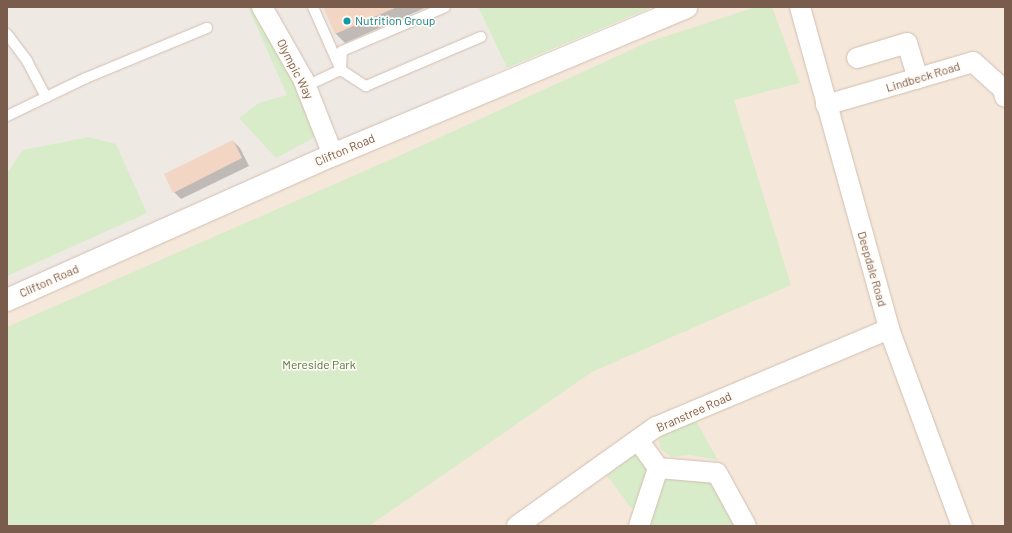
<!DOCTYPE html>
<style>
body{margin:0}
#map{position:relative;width:1012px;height:533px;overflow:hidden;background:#fdf6ec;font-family:Barlow,sans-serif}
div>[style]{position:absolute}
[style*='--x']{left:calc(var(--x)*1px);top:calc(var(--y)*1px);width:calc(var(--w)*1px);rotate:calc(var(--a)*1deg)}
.residential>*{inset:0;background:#f5e8da}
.industrial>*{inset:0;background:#efe9e4}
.green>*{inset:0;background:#d8ecc9}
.shadow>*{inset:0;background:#0003}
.building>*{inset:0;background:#f3d5c3}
.roads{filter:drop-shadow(0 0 1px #d1beb0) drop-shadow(0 0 1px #d1beb0)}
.lane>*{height:10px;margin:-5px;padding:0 5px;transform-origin:5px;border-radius:5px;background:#fff}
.street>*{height:20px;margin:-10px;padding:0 10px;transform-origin:10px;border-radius:10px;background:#fff}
.secondary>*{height:22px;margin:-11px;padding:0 11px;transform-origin:11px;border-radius:11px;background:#fff}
.dots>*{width:11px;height:11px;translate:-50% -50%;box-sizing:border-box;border:2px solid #fffaf3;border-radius:50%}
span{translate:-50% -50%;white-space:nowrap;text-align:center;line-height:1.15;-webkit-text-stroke:3.5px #fffaf3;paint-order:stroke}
.culture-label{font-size:12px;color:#0d838f}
.left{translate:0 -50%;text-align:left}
.street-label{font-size:12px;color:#7a5c4d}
.park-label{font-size:12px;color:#537a41}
.frame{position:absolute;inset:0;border:8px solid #7a5c4d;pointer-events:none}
</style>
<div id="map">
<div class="residential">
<div style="clip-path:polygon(686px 7px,1005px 7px,1005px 526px,7px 526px,7px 300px)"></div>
</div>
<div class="industrial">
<div style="clip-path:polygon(7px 7px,478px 7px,507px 68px,7px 291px)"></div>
</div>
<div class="green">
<div style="clip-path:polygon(248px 7px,258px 7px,288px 64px,317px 136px,276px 158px,239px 118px,259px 103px,287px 95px)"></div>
<div style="clip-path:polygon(478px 7px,653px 7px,507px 68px)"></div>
<div style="clip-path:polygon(756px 7px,772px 7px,800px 83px,734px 100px,791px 285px,592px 372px,369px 526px,7px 526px,7px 327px,401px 155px,648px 42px)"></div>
<div style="clip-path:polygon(89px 137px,116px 144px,147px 213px,7px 276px,7px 173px,23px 150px)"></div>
<div style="clip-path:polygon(695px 419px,718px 460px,690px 455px,671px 457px,662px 450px,659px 443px,660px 437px,675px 427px)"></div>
<div style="clip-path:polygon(639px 455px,648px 474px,632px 509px,607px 476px,630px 456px)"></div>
<div style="clip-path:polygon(658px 468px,717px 473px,746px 526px,639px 526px)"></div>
</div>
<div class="shadow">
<div style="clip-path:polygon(324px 7px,427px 7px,345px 43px,336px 34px)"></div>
<div style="clip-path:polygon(233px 141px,240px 148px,249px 166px,181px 199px,174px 192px)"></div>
</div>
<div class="building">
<div style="clip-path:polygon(323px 7px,397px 7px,335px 34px)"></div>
<div style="clip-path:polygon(233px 140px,242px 158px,173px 193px,164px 174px)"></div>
</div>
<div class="roads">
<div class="lane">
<div style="--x:313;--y:7;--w:67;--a:66.1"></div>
<div style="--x:7;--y:34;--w:34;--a:53"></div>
<div style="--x:27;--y:61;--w:41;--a:62.2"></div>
<div style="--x:341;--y:70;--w:19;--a:-87"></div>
<div style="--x:342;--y:51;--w:112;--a:-23.1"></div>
<div style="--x:306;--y:86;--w:38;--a:-25"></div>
<div style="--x:341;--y:70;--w:30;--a:33"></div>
<div style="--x:366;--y:86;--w:125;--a:-23.1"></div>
<div style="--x:7;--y:116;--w:88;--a:-25.7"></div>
<div style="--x:86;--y:78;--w:131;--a:-22.5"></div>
</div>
<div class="street">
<div style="--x:262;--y:7;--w:83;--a:60.3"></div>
<div style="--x:303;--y:79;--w:82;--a:68.5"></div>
<div style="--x:800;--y:7;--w:334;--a:74.5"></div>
<div style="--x:889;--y:329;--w:210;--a:69.7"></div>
<div style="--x:857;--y:58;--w:52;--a:-16.7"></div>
<div style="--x:907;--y:43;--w:37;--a:73"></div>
<div style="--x:826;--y:105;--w:153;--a:-16.3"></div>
<div style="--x:973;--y:62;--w:40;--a:42"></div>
<div style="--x:1003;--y:89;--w:8;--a:76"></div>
<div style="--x:638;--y:440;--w:34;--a:54"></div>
<div style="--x:658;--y:468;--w:61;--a:108.1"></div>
<div style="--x:658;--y:468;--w:59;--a:4.8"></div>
<div style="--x:717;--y:473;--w:60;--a:61.3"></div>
<div style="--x:517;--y:526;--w:171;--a:-35.5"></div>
<div style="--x:656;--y:427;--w:253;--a:-22.8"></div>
</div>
<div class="secondary">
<div style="--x:7;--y:300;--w:357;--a:-24"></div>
<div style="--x:333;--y:155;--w:383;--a:-22.7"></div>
</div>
</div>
<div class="dots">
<div style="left:347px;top:21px;background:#0f9aa8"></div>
</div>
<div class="culture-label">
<span class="left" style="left:355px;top:21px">Nutrition Group</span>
</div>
<div class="street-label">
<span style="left:295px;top:69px;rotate:63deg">Olympic Way</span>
<span style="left:923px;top:77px;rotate:-17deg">Lindbeck Road</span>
<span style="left:345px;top:150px;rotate:-23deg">Clifton Road</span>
<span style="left:872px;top:269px;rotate:74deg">Deepdale Road</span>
<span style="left:49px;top:281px;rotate:-24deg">Clifton Road</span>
<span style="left:694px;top:412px;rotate:-24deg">Branstree Road</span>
</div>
<div class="park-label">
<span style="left:319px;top:365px">Mereside Park</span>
</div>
<div class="frame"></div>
</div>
